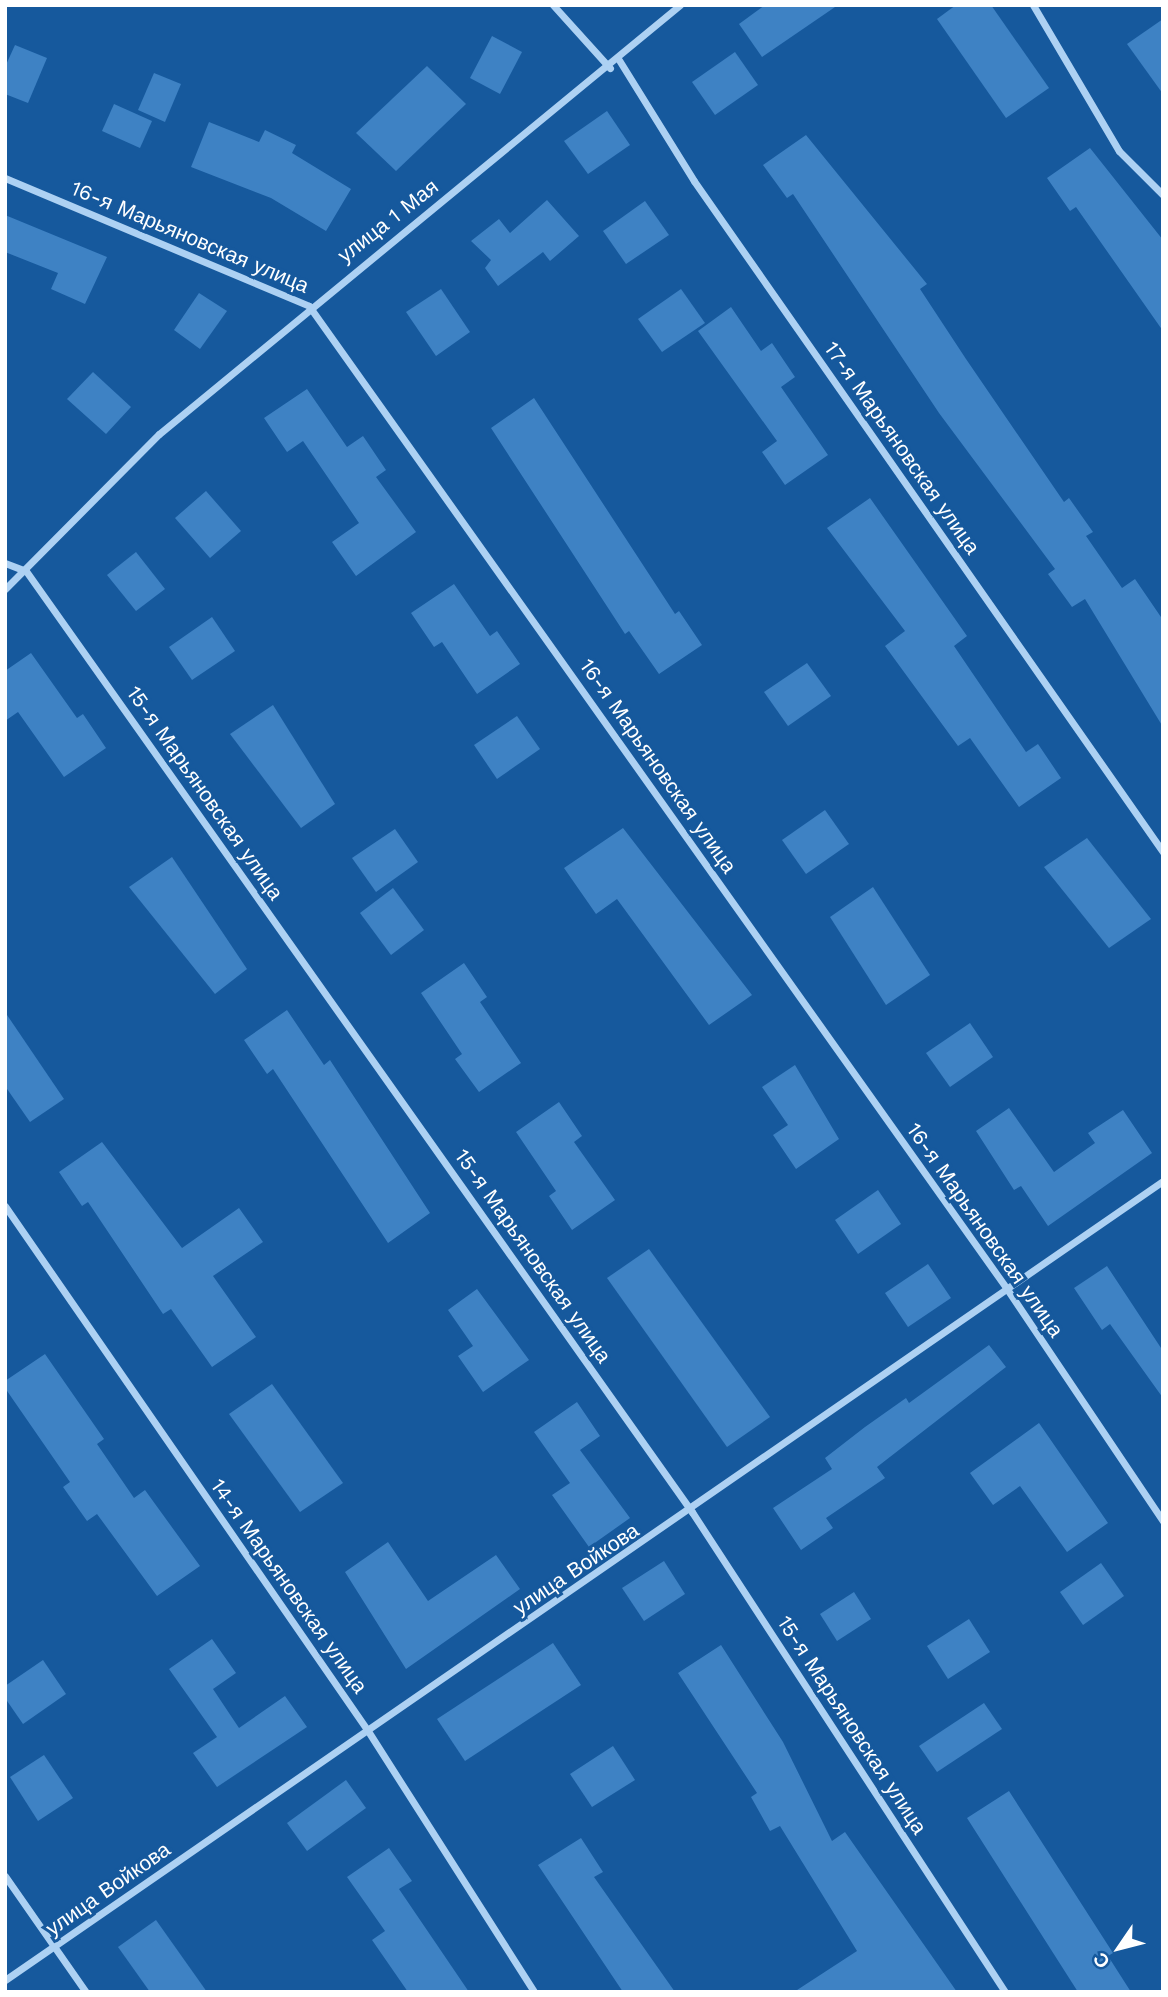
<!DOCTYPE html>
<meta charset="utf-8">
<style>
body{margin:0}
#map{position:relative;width:1168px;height:1997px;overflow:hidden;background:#16599d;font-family:"Work Sans",sans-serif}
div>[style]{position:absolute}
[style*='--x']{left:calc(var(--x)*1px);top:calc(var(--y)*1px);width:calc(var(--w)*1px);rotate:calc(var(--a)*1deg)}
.building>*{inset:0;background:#3e82c4}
.street>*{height:7px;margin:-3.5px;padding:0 3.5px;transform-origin:3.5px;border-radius:3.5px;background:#add1f3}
span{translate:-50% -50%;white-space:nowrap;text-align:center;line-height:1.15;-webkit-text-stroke:6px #16599d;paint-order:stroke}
.street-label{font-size:21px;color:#fff}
.frame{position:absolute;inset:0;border:7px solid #fff;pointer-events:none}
.north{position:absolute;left:1084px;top:1913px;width:70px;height:70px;-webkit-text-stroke:5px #16599d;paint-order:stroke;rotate:235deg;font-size:19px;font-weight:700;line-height:28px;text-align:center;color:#fff}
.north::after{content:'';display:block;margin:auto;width:24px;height:32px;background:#fff;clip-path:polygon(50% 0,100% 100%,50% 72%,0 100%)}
</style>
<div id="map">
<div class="building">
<div style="clip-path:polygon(765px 5px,838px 5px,762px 57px,739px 24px)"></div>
<div style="clip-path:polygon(956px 5px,991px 5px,1049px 88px,1006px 118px,937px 19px)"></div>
<div style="clip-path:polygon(1163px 19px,1163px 94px,1127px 44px)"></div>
<div style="clip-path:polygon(492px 36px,522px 52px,500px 94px,470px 78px)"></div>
<div style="clip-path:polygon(15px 45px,47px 58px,28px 103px,5px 94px,5px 67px)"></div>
<div style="clip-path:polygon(735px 52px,758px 85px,715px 115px,692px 82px)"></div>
<div style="clip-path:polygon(427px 66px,466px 104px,396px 171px,356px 133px)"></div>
<div style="clip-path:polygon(154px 73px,181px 84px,165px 122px,138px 110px)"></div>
<div style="clip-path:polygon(114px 104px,152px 121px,140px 148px,102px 131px)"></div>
<div style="clip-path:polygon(607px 111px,630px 145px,588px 174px,564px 141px)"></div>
<div style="clip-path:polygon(209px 122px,259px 142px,265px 130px,296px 145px,292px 153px,351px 189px,326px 231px,271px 198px,191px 167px)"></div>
<div style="clip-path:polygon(806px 135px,927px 284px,920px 289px,966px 359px,1064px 502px,1069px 498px,1093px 532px,1086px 536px,1122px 588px,1135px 579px,1163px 620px,1163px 727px,1085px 599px,1072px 607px,1048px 574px,1055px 569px,939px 413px,793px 194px,787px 198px,763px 165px)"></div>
<div style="clip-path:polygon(1090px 148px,1163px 240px,1163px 331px,1076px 207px,1070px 211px,1047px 178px)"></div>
<div style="clip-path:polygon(547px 200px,579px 236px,550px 261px,543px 252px,498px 286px,485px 268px,491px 260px,471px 241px,499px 219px,510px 233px)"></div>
<div style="clip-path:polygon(645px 201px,669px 235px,626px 264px,603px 231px)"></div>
<div style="clip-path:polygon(5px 215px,107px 257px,85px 304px,51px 289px,58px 273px,5px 252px)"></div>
<div style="clip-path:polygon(441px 289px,470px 332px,436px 356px,406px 312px)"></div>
<div style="clip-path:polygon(681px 289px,705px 323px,662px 352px,638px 319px)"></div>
<div style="clip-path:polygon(199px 293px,227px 311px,200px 349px,174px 330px)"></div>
<div style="clip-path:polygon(731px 307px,761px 351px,772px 343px,795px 377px,781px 387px,828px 455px,785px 485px,762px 452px,777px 441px,698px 331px)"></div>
<div style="clip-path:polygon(93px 372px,131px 407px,106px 434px,67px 399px)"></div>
<div style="clip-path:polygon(307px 389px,347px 447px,363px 436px,386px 470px,376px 477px,416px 532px,356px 576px,332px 542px,359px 523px,303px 441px,287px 452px,264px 418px)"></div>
<div style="clip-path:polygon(534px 398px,675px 614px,679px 611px,702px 645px,659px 674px,629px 631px,625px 634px,491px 428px)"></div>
<div style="clip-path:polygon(206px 491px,241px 531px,210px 558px,175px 518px)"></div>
<div style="clip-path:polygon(870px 498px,967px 636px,954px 646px,1026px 752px,1038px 744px,1061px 778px,1019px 807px,970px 738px,958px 746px,885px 646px,905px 631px,827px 528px)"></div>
<div style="clip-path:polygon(136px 552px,165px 589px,136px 611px,107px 575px)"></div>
<div style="clip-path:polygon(454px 584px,490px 636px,497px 631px,520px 664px,477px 694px,442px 642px,434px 647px,411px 613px)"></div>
<div style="clip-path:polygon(212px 617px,235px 651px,192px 680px,169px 647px)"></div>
<div style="clip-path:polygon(31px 653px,77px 718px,83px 714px,106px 748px,64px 777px,18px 712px,5px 721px,5px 671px)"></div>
<div style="clip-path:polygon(807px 663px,831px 696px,788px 726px,764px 692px)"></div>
<div style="clip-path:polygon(273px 705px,335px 804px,301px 828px,230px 734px)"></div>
<div style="clip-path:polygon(517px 716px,540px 749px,497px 779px,474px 745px)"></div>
<div style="clip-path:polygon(825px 810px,849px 844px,806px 874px,782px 840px)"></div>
<div style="clip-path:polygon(623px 828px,752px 995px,709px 1025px,617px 899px,596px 914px,564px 868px)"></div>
<div style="clip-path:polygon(395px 829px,418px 862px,376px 892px,352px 858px)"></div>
<div style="clip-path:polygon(1087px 838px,1151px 919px,1109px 948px,1044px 867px)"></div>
<div style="clip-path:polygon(172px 857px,247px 969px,215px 994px,129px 887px)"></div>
<div style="clip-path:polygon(873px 887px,930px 975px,886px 1005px,830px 917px)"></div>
<div style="clip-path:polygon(393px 888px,424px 930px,391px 955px,360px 913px)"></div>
<div style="clip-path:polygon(464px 963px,487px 997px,480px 1002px,521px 1063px,479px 1092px,455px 1059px,462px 1054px,421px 993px)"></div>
<div style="clip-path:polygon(287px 1010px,324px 1065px,330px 1060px,430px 1213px,388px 1243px,273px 1069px,267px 1074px,244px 1040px)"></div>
<div style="clip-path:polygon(5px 1012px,64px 1099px,30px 1122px,5px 1086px)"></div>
<div style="clip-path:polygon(970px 1023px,993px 1057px,950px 1087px,926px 1053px)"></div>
<div style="clip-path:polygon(795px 1065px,839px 1139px,796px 1169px,773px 1135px,788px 1125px,762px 1087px)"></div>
<div style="clip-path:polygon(559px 1102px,582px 1136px,574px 1142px,615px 1200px,572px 1230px,549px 1196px,556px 1191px,516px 1132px)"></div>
<div style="clip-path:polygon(1009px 1108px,1054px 1172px,1095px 1143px,1088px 1133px,1123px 1110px,1152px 1153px,1048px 1226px,1021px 1186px,1014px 1190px,976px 1131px)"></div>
<div style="clip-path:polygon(102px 1142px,182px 1248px,239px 1208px,263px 1242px,213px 1276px,256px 1337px,212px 1367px,171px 1309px,163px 1314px,88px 1202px,82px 1206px,59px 1172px)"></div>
<div style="clip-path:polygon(878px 1190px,901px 1224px,858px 1254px,835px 1220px)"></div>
<div style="clip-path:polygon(649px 1249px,770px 1417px,727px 1447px,607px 1278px)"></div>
<div style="clip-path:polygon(928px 1264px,951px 1298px,908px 1327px,885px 1293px)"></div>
<div style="clip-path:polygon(1107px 1266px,1163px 1351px,1163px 1398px,1110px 1324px,1102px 1330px,1074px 1288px)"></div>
<div style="clip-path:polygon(477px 1289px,529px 1360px,483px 1392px,458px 1356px,473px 1346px,448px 1310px)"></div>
<div style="clip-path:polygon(989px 1345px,1006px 1367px,877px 1467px,885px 1478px,826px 1518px,833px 1528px,801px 1550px,773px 1508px,832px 1469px,825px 1458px,865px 1427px,906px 1398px,909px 1403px)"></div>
<div style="clip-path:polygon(45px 1354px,104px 1439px,97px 1444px,134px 1498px,145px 1490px,200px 1566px,157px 1596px,97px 1514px,87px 1521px,63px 1487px,70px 1482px,5px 1388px,5px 1381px)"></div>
<div style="clip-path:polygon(272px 1384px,343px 1483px,300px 1512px,229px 1414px)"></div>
<div style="clip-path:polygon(577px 1402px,600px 1436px,580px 1450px,630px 1518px,589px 1547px,552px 1495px,570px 1483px,534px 1432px)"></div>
<div style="clip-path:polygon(1039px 1423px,1108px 1523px,1067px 1552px,1020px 1486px,993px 1505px,970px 1473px)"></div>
<div style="clip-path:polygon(388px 1542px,428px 1601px,496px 1555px,520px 1589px,406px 1669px,345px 1572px)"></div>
<div style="clip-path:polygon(664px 1561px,685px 1594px,644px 1621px,622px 1588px)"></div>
<div style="clip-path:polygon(1101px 1563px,1124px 1596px,1083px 1625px,1060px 1592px)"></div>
<div style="clip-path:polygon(854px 1592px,871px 1619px,837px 1641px,820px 1614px)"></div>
<div style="clip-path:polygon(969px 1619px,990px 1652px,948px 1679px,927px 1646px)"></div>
<div style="clip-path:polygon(212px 1639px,236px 1673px,213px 1689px,239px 1728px,285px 1696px,307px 1727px,217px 1787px,193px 1753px,217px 1737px,169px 1669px)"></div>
<div style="clip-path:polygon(553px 1643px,581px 1685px,465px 1761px,437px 1719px)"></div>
<div style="clip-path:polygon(721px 1645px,783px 1742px,832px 1841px,845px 1832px,957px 1992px,794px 1992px,857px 1951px,780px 1826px,770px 1831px,751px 1797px,757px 1793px,678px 1673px)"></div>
<div style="clip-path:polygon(43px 1660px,66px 1694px,23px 1724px,5px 1698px,5px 1686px)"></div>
<div style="clip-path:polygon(984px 1703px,1002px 1729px,937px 1772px,919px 1746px)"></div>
<div style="clip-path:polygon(613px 1746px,635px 1780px,592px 1807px,570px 1774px)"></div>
<div style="clip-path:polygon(44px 1755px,73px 1798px,38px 1821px,10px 1777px)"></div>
<div style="clip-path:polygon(346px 1780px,366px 1808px,307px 1851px,287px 1823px)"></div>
<div style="clip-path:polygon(1009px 1791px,1113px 1953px,1108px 1956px,1131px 1992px,1078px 1992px,967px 1818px)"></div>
<div style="clip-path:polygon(581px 1838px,603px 1872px,594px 1877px,675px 1992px,623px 1992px,538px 1865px)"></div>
<div style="clip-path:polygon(389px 1848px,412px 1881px,399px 1889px,469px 1992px,408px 1992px,372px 1940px,385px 1931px,347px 1877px)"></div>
<div style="clip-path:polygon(156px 1920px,207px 1992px,150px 1992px,118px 1947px)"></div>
</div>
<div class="street">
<div style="--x:553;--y:5;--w:85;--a:47.9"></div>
<div style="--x:1033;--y:5;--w:169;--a:59.5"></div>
<div style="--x:1119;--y:151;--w:62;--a:45"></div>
<div style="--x:619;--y:60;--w:142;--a:58.2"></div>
<div style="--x:694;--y:181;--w:819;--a:55.05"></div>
<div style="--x:5;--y:178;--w:330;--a:22.8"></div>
<div style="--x:309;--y:306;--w:1206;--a:54.62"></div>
<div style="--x:1007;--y:1289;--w:280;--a:56.1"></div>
<div style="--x:5;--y:563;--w:22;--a:21"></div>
<div style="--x:26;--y:571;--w:1153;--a:54.71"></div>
<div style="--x:692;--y:1512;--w:573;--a:56.89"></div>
<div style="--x:5;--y:589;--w:218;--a:-45.2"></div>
<div style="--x:159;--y:434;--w:675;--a:-39.47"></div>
<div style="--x:5;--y:1206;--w:638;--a:55.34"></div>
<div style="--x:368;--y:1731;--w:309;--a:57.5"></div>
<div style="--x:5;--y:1876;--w:141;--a:55.1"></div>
<div style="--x:5;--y:1980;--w:1407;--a:-34.61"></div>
</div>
<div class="street-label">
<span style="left:388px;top:221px;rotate:-38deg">улица 1 Мая</span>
<span style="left:190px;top:237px;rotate:23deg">16-я Марьяновская улица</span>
<span style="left:902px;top:448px;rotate:55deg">17-я Марьяновская улица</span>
<span style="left:658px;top:766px;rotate:55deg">16-я Марьяновская улица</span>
<span style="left:205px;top:793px;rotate:55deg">15-я Марьяновская улица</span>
<span style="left:985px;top:1230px;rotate:55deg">16-я Марьяновская улица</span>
<span style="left:533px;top:1256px;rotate:55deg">15-я Марьяновская улица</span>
<span style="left:576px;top:1569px;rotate:-34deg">улица Войкова</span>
<span style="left:289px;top:1586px;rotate:55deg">14-я Марьяновская улица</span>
<span style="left:852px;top:1725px;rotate:57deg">15-я Марьяновская улица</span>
<span style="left:108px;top:1889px;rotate:-35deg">улица Войкова</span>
</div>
<div class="frame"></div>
<div class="north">С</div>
</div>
